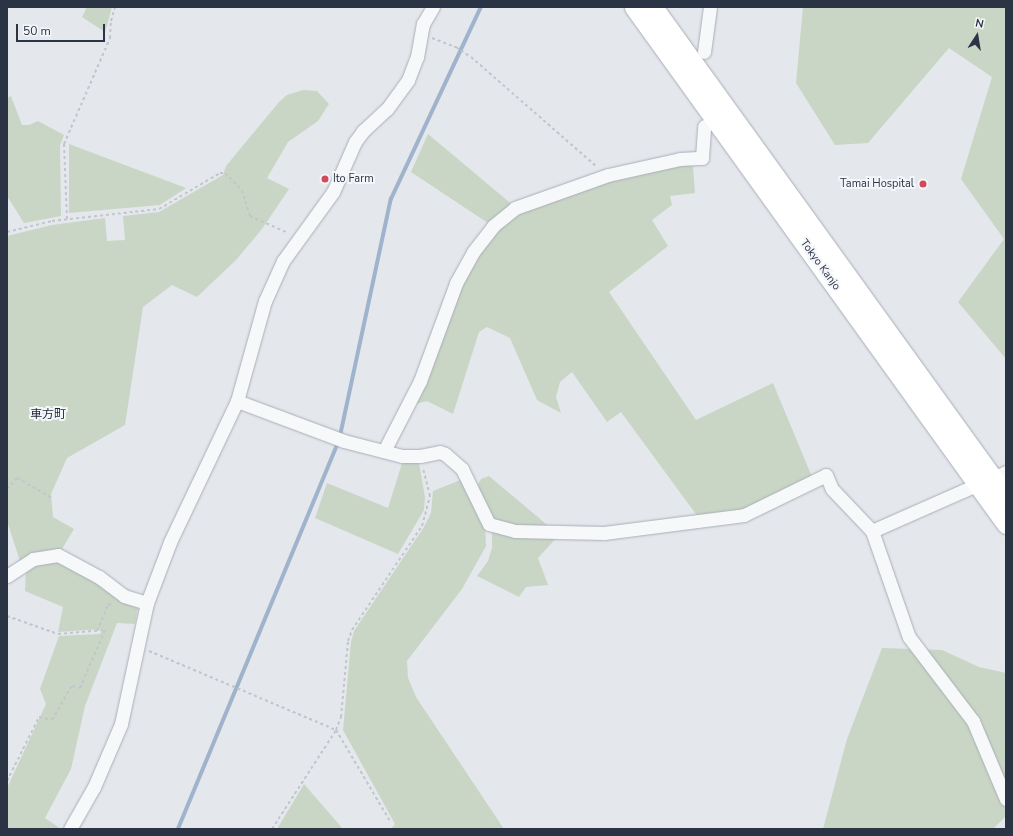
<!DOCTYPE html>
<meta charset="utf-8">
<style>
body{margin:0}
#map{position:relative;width:1013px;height:836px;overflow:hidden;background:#e4e7ec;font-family:"Nunito Sans","Noto Sans JP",sans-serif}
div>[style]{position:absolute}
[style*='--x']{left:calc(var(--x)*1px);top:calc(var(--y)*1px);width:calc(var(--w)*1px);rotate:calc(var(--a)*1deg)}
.green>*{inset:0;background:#c9d6c5}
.stream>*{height:3.5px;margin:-1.75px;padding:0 1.75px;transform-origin:1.75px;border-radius:1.75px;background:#9fb4cc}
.path>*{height:2px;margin-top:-1px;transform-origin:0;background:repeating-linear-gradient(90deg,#c2c5cb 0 3px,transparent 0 6px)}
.roads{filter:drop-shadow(0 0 1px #a9aeb7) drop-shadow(0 0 1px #a9aeb7)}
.minor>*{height:13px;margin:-6.5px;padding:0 6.5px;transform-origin:6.5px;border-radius:6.5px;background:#f7f8fa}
.highway>*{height:19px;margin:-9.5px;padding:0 9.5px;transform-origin:9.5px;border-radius:9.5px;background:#fff}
.dots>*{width:11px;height:11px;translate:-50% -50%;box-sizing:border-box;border:2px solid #f4f6f9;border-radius:50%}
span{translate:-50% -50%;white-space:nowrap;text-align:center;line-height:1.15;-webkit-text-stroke:4px #f4f6f9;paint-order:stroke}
.poi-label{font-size:11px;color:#2b3445}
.left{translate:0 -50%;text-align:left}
.right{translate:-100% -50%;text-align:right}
.street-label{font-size:11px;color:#2b3445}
.neighbourhood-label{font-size:12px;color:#1d2536}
.frame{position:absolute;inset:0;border:8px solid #2b3445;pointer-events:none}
.north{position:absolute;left:957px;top:16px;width:40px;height:40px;-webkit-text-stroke:3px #f4f6f9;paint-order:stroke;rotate:12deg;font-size:11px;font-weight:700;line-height:16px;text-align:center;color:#2b3445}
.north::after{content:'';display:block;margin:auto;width:14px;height:18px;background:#2b3445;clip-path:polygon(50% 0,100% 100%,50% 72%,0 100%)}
.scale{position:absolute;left:16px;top:24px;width:89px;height:18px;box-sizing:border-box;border:2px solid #2b3445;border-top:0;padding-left:5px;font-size:12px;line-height:14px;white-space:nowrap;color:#2b3445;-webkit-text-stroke:3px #f4f6f9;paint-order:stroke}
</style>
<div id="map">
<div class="green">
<div style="clip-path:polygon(87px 7px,112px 7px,105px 32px,82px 17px)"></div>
<div style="clip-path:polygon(803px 7px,1006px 7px,1006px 359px,958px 302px,1004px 239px,961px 179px,992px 77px,949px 48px,868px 143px,835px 145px,796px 83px)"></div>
<div style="clip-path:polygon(303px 90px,317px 91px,329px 104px,318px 121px,288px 142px,267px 178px,289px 189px,262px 229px,236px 260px,197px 297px,172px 285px,143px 307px,125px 425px,67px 458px,51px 494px,53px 517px,74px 529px,62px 549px,48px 550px,20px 561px,7px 521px,7px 236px,52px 225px,105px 218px,107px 241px,125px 240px,123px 216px,159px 212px,223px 175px,226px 166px,279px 102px,287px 95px)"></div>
<div style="clip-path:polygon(11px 96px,22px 125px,29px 125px,38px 121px,64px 135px,60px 145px,61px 216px,24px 223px,7px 196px,7px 98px)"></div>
<div style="clip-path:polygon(428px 134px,514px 206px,491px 225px,411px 172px)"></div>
<div style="clip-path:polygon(69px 144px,186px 188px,160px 205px,69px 213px)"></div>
<div style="clip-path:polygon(688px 163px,693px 167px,695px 193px,670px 196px,672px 205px,652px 220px,668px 246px,609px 292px,696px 420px,773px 383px,812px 477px,742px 511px,698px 517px,621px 412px,607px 422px,572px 372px,560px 382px,556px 397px,561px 413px,537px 400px,510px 338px,487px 327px,479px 332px,453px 414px,427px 401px,412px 405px,460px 283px,495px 228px,518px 209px,603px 181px)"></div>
<div style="clip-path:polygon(403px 460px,419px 463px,425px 497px,424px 510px,398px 554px,315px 518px,327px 483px,388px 508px)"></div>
<div style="clip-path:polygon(489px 476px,552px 529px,514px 527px,491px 520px,476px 488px,481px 479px)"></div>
<div style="clip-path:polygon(463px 479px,485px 525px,486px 546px,462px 589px,407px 661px,408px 678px,416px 697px,504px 829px,391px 829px,395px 824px,343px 730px,351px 642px,354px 631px,424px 527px,431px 513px,433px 491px)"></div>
<div style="clip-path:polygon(492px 528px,559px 535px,538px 558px,548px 585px,526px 587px,519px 597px,477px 576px,488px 561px,492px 548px)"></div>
<div style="clip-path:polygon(49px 560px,67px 563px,121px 600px,138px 606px,135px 624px,117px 623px,85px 706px,71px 769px,45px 818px,61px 829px,7px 829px,7px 788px,46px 704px,40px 689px,59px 636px,100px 634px,103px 629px,58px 632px,63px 607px,25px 591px,26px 570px,36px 563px)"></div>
<div style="clip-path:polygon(882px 648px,942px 650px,979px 667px,1006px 673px,1006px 816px,993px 829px,823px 829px,847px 739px)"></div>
<div style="clip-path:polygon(304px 784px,343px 829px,277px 829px)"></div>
</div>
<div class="stream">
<div style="--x:340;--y:436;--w:242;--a:-77.9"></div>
<div style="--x:391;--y:199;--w:212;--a:-64.9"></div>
<div style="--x:178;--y:829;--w:419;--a:-67.5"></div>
</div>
<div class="path">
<div style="--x:432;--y:38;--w:26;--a:21"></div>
<div style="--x:456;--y:47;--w:18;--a:34"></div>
<div style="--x:471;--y:57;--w:166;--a:41.1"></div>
<div style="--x:67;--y:219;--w:75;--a:-92.3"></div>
<div style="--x:64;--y:144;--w:116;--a:-66.5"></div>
<div style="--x:110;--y:38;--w:17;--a:-87"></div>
<div style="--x:111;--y:21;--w:15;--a:-74"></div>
<div style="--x:7;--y:232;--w:46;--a:-13.7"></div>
<div style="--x:52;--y:221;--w:108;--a:-6.4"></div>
<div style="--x:159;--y:209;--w:71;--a:-30.5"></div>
<div style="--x:220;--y:173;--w:5;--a:0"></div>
<div style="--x:225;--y:173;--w:24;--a:45"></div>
<div style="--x:242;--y:190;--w:27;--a:73"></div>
<div style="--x:250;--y:216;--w:42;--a:24.1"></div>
<div style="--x:7;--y:489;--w:15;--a:-48"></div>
<div style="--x:17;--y:478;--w:40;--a:29.7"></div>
<div style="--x:7;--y:616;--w:54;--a:19.4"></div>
<div style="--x:58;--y:634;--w:46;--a:-5"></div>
<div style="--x:97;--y:631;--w:28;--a:-67"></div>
<div style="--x:108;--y:605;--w:6;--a:-18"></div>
<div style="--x:149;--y:651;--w:203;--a:22.9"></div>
<div style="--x:336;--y:730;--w:106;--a:59.3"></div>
<div style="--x:7;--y:781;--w:72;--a:-63.4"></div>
<div style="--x:39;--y:717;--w:13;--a:13"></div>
<div style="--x:52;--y:720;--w:39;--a:-60"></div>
<div style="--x:72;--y:686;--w:8;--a:14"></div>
<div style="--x:80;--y:688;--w:63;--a:-66.7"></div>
<div style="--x:272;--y:829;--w:118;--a:-57.1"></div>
<div style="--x:336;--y:730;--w:14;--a:-69"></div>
<div style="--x:341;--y:717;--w:76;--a:-84.7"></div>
<div style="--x:348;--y:641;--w:12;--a:-70"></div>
<div style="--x:352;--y:630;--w:125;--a:-56.1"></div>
<div style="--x:422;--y:526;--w:31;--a:-75"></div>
<div style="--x:430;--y:496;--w:30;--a:-104"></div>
</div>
<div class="roads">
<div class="minor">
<div style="--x:704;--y:52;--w:45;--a:-82.4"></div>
<div style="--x:237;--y:401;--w:114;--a:20.5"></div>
<div style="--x:344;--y:441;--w:60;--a:14.5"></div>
<div style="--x:402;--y:456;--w:18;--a:0"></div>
<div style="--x:420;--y:456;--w:20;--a:-11"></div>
<div style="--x:440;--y:452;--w:5;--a:22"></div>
<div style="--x:445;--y:454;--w:23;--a:41"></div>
<div style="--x:462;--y:469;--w:61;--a:63.9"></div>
<div style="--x:489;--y:524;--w:27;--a:15"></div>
<div style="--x:515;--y:531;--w:89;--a:1.3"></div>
<div style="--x:604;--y:533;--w:141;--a:-7.3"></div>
<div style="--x:744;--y:515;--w:91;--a:-26"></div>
<div style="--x:826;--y:475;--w:15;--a:67"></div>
<div style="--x:832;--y:489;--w:58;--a:46.4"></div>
<div style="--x:872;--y:531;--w:146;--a:-23.8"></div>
<div style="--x:384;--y:451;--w:79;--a:-62.8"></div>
<div style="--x:420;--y:381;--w:104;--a:-69.8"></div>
<div style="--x:456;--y:283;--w:35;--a:-61"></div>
<div style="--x:473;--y:252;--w:33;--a:-52"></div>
<div style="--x:493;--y:226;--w:28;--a:-39"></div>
<div style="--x:515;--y:208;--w:99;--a:-19.5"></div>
<div style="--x:608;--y:175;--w:74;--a:-12.5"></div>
<div style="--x:680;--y:159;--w:22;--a:-3"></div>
<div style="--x:702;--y:158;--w:32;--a:-86"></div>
<div style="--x:872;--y:531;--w:112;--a:70.8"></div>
<div style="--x:909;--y:637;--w:106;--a:52.7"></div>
<div style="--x:973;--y:721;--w:85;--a:67.1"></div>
<div style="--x:7;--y:576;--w:31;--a:-33"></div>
<div style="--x:33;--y:559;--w:25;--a:-9"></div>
<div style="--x:58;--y:555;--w:47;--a:28.2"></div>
<div style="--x:99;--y:577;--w:31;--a:37"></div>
<div style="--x:124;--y:596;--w:24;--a:17"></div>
<div style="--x:70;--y:829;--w:48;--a:-60.3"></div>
<div style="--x:94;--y:787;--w:69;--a:-66.8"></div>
<div style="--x:121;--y:724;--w:124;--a:-77.9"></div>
<div style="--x:147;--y:603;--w:65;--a:-69.3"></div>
<div style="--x:170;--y:542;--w:156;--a:-64.6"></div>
<div style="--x:237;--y:401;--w:104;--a:-74.4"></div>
<div style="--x:265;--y:301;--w:44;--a:-65.8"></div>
<div style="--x:283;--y:261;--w:85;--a:-54.1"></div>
<div style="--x:333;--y:192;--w:55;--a:-66.3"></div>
<div style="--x:355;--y:142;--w:14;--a:-54"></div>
<div style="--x:363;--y:131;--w:33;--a:-43"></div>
<div style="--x:387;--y:109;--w:36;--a:-54"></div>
<div style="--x:408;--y:80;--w:25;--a:-69"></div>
<div style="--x:417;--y:57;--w:34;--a:-80"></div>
<div style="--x:423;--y:24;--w:20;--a:-60"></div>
</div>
<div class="highway">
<div style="--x:634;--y:7;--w:637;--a:54.26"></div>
<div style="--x:653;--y:7;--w:603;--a:54.18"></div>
</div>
</div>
<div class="dots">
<div style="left:325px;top:179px;background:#d1495b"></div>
<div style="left:923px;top:184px;background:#d1495b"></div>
</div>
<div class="poi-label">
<span class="left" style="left:333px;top:179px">Ito Farm</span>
<span class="right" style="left:914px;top:184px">Tamai Hospital</span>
</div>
<div class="street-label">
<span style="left:820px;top:265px;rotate:54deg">Tokyo Kanjo</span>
</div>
<div class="neighbourhood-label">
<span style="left:48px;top:415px">車方町</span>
</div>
<div class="frame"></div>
<div class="north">N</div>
<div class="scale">50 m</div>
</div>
